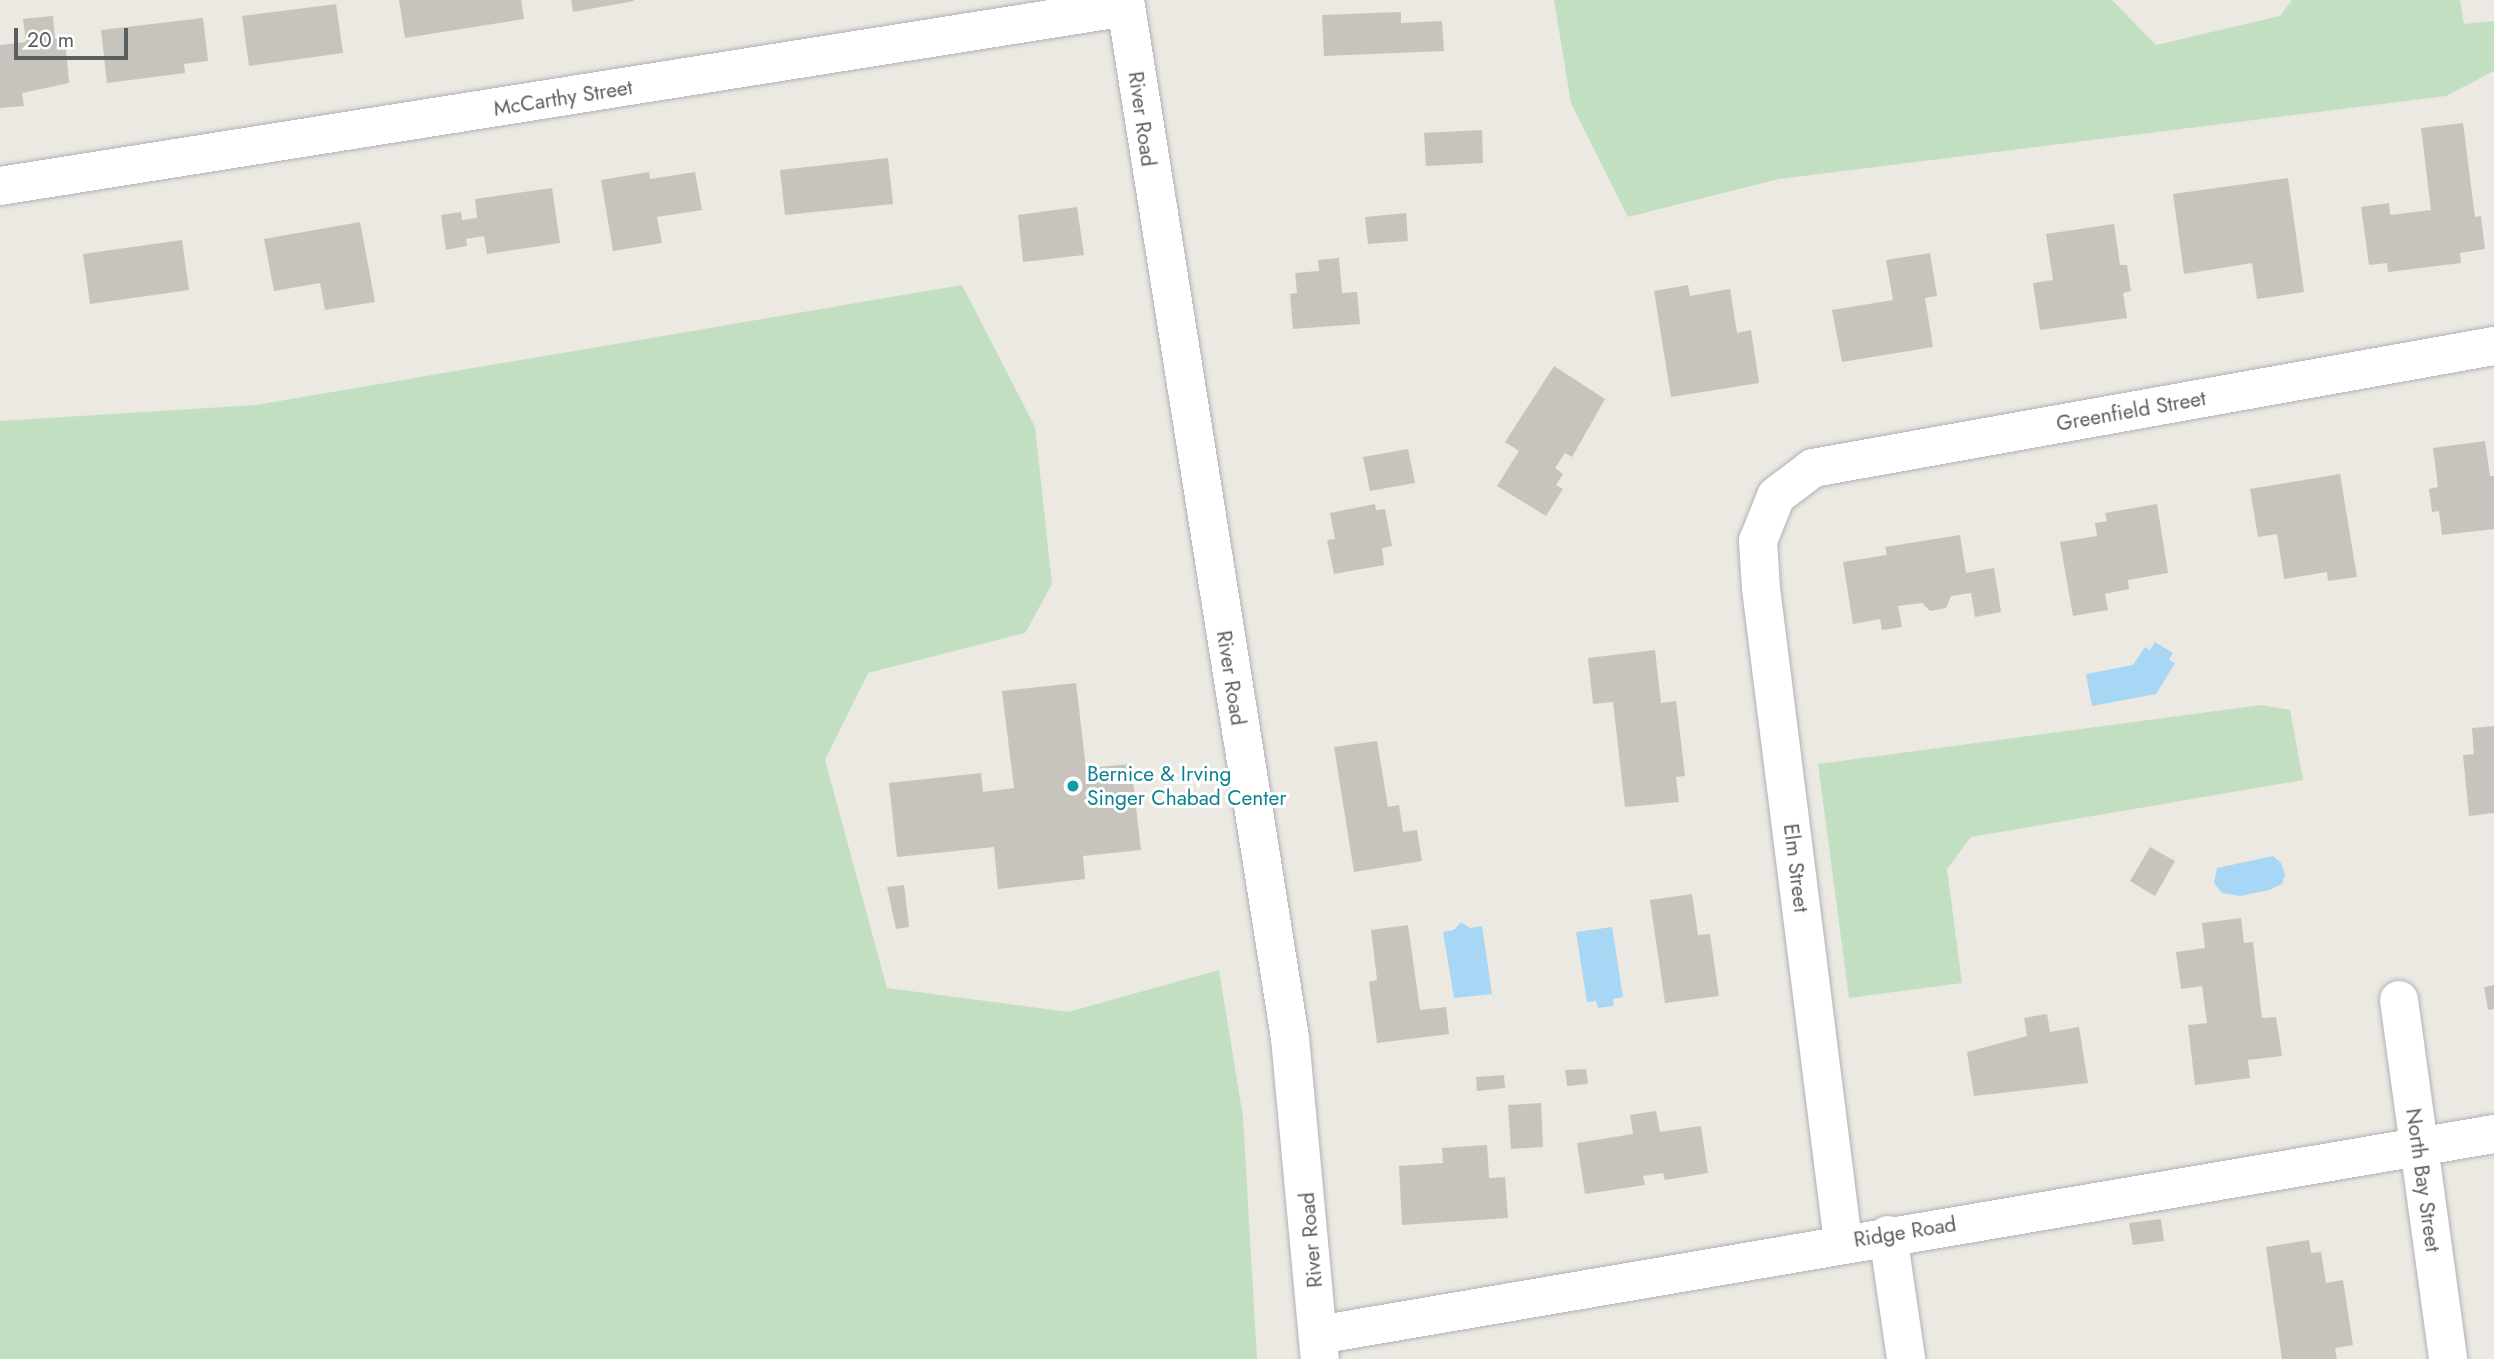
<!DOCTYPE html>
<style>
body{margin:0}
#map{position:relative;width:2494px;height:1359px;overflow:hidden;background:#ebe9e2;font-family:Jost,sans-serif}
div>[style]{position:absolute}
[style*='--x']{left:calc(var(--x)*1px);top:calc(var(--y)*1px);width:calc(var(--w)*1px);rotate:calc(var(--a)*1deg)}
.green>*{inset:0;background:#c2e0c1}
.water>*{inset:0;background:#a8d6f5}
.building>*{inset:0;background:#c7c4be}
.roads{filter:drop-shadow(0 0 2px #afb2b6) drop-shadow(0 0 2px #afb2b6)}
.street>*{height:38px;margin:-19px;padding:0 19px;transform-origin:19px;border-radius:19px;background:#fff}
.secondary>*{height:38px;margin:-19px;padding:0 19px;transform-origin:19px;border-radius:19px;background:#fff}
.dots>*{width:19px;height:19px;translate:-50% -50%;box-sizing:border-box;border:4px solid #fff;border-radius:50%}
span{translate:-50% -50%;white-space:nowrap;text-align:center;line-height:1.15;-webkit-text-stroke:6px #fff;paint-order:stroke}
.street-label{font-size:21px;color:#5a5d61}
.culture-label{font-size:21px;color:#0d838f}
.left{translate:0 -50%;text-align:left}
.scale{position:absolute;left:14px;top:28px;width:114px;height:32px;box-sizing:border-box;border:4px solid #5a5d61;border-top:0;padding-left:9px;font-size:21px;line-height:24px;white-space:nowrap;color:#5a5d61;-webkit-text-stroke:5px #fff;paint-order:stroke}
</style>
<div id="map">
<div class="green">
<div style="clip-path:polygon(1554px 0,2112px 0,2156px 45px,2280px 16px,2292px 0,2460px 0,2464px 24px,2494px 21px,2494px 71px,2446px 96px,1779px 179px,1628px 217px,1571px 103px)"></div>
<div style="clip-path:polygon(962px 285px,1035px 427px,1052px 584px,1025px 633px,868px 673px,825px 760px,887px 988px,1068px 1012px,1219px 970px,1243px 1117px,1257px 1359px,0 1359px,0 421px,256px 405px)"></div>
<div style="clip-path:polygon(2261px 705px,2290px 710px,2303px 780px,1971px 837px,1947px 869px,1962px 983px,1849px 998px,1818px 764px)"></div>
</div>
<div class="water">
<div style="clip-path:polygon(2155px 642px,2173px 653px,2169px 660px,2175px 663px,2156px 694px,2092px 706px,2086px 674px,2133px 665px,2145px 647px,2150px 650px)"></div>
<div style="clip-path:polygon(2273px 856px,2281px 863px,2285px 875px,2282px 884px,2269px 890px,2240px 896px,2222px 893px,2214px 883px,2217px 868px)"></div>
<div style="clip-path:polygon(1461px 922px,1470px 928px,1482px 926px,1492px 994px,1454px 998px,1443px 932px,1454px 930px)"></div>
<div style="clip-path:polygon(1612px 927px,1623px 997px,1613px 999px,1614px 1006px,1598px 1008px,1596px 1001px,1587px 1002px,1576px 932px)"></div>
</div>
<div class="building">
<div style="clip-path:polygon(399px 0,521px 0,524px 19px,405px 38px)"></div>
<div style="clip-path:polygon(571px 0,633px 0,634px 1px,573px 12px)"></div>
<div style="clip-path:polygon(336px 4px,343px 53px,249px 66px,242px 16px)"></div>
<div style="clip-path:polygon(1401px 12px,1401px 23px,1442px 21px,1444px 51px,1324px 56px,1322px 15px)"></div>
<div style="clip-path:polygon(53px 16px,55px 39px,65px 38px,69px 83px,22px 93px,24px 106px,0 108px,0 45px,26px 42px,23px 19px)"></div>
<div style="clip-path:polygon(203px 18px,208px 61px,184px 64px,185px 73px,107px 83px,101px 30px)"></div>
<div style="clip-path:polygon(2463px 123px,2475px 217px,2481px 216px,2485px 249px,2460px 253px,2461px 263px,2388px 272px,2387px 263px,2369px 265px,2361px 207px,2389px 203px,2390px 215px,2431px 210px,2421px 128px)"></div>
<div style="clip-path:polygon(1482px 130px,1483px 163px,1426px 166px,1424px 133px)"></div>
<div style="clip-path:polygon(888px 158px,893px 204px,785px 215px,780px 170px)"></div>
<div style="clip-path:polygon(649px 172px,650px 179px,695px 172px,702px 210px,657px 217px,662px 243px,613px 251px,601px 180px)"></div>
<div style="clip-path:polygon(2288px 178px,2304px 292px,2257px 299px,2252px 263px,2184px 274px,2173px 194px)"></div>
<div style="clip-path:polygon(552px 188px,560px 243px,487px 254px,484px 236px,466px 239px,467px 246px,446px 250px,441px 215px,461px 212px,462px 220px,477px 218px,475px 199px)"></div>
<div style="clip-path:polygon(1077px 207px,1084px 255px,1023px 262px,1018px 215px)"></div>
<div style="clip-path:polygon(1406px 213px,1408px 241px,1368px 244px,1365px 217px)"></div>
<div style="clip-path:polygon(360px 222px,375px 302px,325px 310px,320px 283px,274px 291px,264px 239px)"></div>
<div style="clip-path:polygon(2114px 224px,2120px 265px,2127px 265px,2131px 291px,2123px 293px,2127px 318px,2040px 330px,2033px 283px,2053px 280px,2046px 234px)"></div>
<div style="clip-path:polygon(182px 240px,189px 290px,90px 304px,83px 254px)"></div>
<div style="clip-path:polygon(1930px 253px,1937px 296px,1925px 298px,1933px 347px,1842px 362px,1832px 310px,1893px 300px,1886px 260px)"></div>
<div style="clip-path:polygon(1339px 258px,1342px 293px,1357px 292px,1360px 324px,1293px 329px,1290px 294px,1297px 293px,1295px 273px,1319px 271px,1318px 260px)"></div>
<div style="clip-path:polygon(1688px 285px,1690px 296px,1730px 289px,1737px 333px,1751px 330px,1759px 383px,1671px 397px,1654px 291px)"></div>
<div style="clip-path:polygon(1554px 366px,1605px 399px,1572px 457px,1565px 453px,1555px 468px,1563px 474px,1556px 485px,1563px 489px,1546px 516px,1497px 486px,1519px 451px,1505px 442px)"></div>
<div style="clip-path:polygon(2485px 441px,2490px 476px,2494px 476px,2494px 529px,2442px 535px,2439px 511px,2432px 512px,2429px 489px,2438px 487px,2433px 448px)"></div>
<div style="clip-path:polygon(1408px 449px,1415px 483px,1370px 491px,1363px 457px)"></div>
<div style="clip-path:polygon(2340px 474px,2357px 577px,2328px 581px,2327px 572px,2284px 579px,2277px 534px,2258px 537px,2250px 489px)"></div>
<div style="clip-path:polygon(1375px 504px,1376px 510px,1385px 509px,1392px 546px,1382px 548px,1384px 565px,1334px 574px,1327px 540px,1335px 539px,1330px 513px)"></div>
<div style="clip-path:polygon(2157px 504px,2168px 573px,2128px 580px,2129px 589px,2105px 594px,2108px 610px,2073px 616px,2060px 542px,2097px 536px,2095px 523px,2107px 521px,2105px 513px)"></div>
<div style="clip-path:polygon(1960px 535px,1966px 573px,1994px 568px,2001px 612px,1975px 617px,1971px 593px,1951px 596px,1946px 608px,1930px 611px,1922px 603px,1898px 606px,1902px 627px,1882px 630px,1880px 619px,1853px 624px,1843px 562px,1887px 555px,1885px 547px)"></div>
<div style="clip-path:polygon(1655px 650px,1661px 703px,1676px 701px,1685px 776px,1676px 777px,1679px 802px,1625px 807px,1613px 702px,1593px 704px,1588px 658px)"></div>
<div style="clip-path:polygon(1076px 683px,1086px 768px,1131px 764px,1141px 850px,1083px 856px,1085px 879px,998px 889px,994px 847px,897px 857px,889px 783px,981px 773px,983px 792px,1014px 788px,1002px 691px)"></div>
<div style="clip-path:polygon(2494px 726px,2494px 813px,2469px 816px,2463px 755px,2474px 754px,2472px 728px)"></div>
<div style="clip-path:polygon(1377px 741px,1388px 807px,1399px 805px,1403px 832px,1417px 830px,1422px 861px,1354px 872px,1334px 747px)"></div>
<div style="clip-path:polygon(2150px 847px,2175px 861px,2155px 896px,2130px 881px)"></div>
<div style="clip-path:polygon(904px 885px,909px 927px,896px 929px,887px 887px)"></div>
<div style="clip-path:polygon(1692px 894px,1698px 935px,1710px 934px,1719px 996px,1665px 1003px,1650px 900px)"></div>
<div style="clip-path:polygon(2241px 918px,2244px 943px,2253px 942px,2262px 1018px,2276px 1017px,2282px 1056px,2248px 1060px,2250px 1078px,2195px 1085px,2188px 1025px,2207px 1023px,2202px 986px,2181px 989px,2176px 952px,2205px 948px,2202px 923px)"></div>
<div style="clip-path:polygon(1408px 925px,1420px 1010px,1446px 1007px,1449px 1034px,1377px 1043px,1369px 982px,1377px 980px,1371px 930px)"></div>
<div style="clip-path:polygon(2494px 985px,2494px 1009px,2488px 1010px,2484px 987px)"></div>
<div style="clip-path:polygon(2047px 1014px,2050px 1032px,2079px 1027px,2088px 1083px,1974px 1096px,1967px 1052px,2027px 1036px,2024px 1018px)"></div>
<div style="clip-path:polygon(1586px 1069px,1588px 1084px,1567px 1086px,1565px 1070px)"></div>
<div style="clip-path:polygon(1504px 1075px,1505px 1088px,1477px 1091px,1476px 1077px)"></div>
<div style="clip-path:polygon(1541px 1103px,1543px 1147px,1511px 1149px,1508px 1105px)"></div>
<div style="clip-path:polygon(1656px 1111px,1660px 1132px,1701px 1126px,1708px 1173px,1665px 1180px,1663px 1173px,1643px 1176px,1645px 1185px,1585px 1194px,1577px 1143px,1633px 1134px,1630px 1115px)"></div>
<div style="clip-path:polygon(1487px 1145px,1489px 1178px,1505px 1177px,1508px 1218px,1402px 1225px,1399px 1166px,1443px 1163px,1442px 1148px)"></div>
<div style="clip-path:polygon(2161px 1219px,2164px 1241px,2133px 1245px,2129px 1223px)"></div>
<div style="clip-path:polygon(2309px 1240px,2311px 1253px,2321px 1252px,2326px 1283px,2343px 1280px,2353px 1345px,2335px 1348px,2337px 1359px,2282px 1359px,2266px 1247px)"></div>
</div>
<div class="roads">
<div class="street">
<div style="--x:0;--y:186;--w:1140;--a:-9.03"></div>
<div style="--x:2399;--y:1000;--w:362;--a:82.2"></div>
<div style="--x:1888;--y:1235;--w:125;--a:81.7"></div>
<div style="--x:1843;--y:1242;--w:659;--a:-97.15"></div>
<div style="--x:1761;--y:588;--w:47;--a:-93.7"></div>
<div style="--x:1758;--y:541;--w:48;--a:-68.2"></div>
<div style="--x:1776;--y:496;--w:46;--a:-37.1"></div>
<div style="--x:1813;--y:468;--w:692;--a:-10.16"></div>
<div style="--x:1318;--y:1335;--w:1193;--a:-9.7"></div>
</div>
<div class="secondary">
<div style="--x:1125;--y:0;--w:1051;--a:80.97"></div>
<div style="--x:1290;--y:1038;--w:322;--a:84.7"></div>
</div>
</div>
<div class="dots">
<div style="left:1073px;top:786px;background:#0f9aa8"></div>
</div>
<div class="street-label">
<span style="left:563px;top:98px;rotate:-9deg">McCarthy Street</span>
<span style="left:1142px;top:119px;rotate:82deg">River Road</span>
<span style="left:2131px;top:411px;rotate:-10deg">Greenfield Street</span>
<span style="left:1231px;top:678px;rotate:81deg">River Road</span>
<span style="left:1796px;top:868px;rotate:83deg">Elm Street</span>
<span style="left:2423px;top:1180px;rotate:82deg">North Bay Street</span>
<span style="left:1905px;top:1232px;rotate:-9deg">Ridge Road</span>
<span style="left:1311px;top:1240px;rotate:-95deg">River Road</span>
</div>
<div class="culture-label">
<span class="left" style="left:1087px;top:786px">Bernice &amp; Irving<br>Singer Chabad Center</span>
</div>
<div class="scale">20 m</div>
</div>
